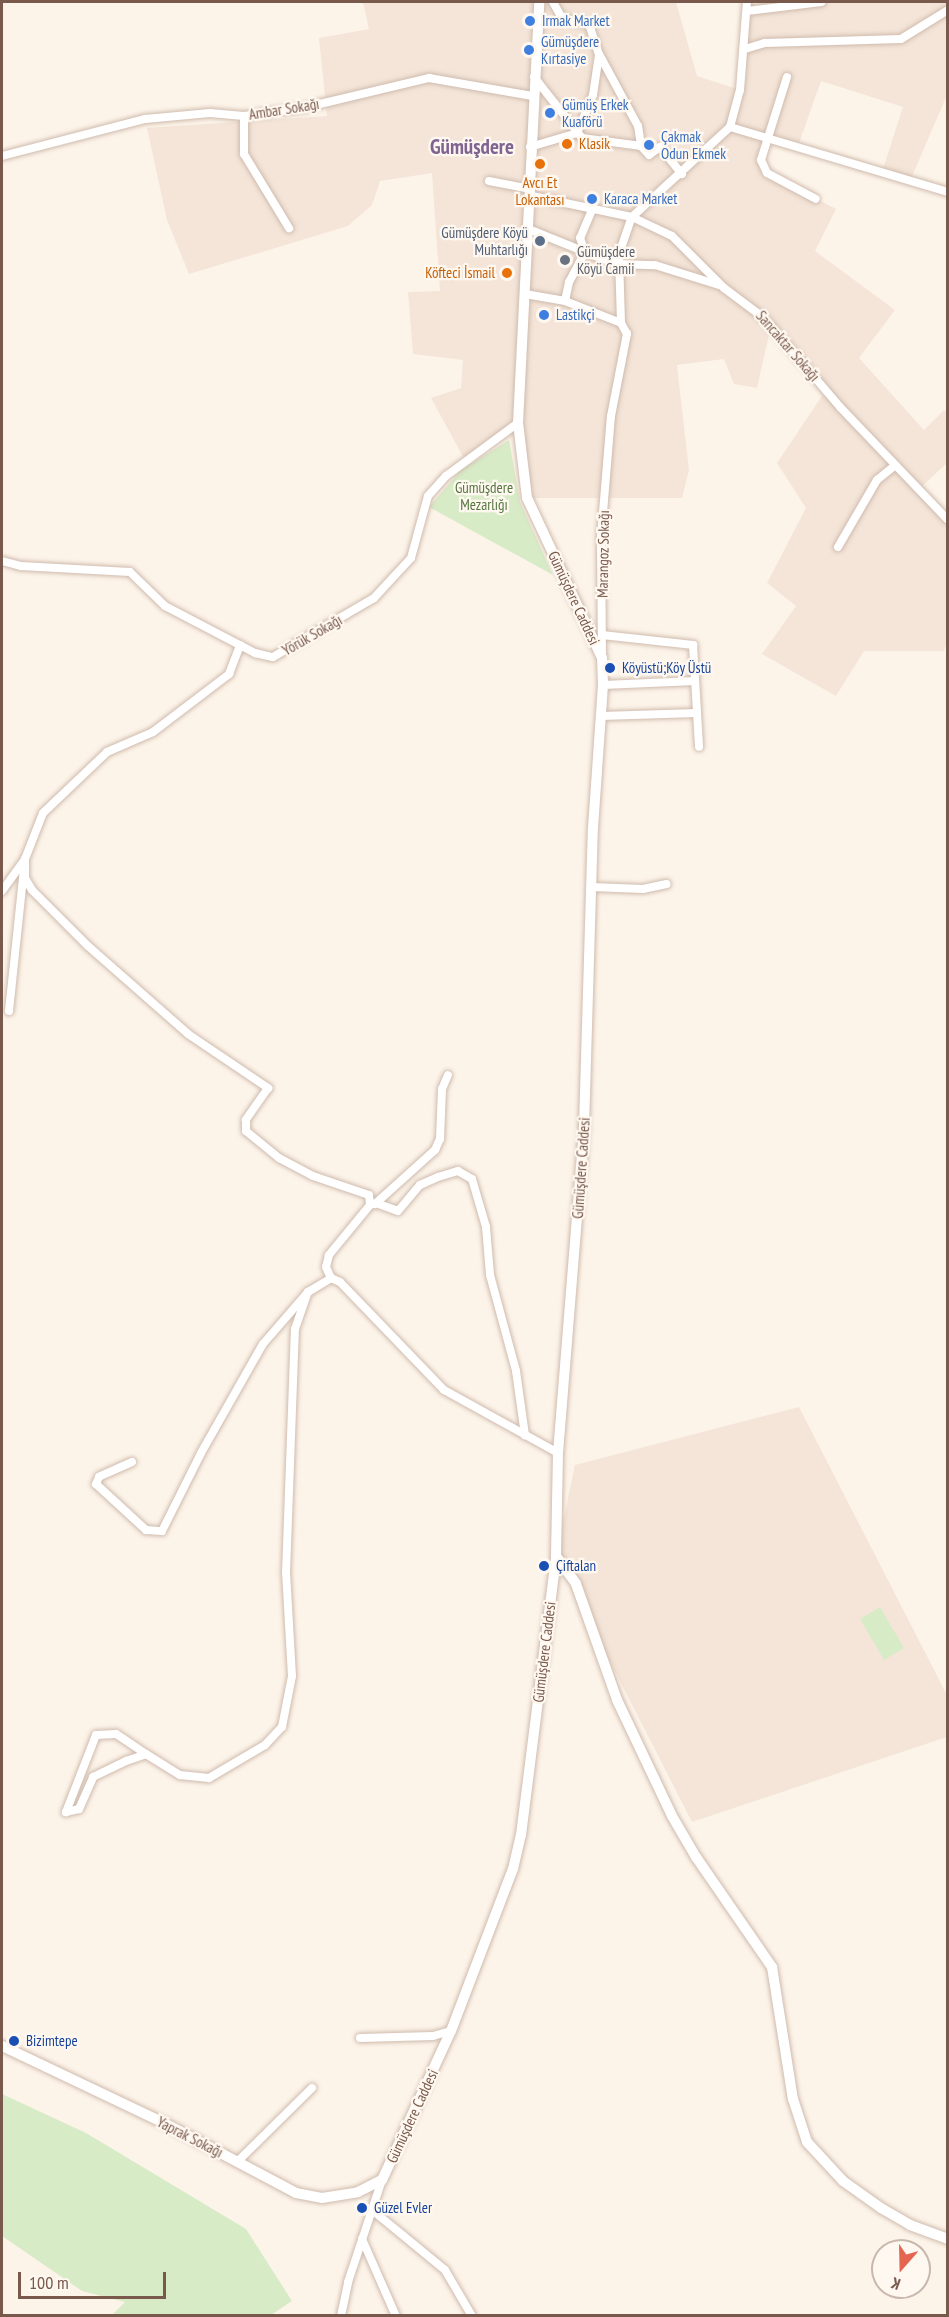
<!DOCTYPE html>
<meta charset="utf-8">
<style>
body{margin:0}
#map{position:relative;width:949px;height:2317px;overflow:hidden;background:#fdf4e9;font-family:"PT Sans Narrow",sans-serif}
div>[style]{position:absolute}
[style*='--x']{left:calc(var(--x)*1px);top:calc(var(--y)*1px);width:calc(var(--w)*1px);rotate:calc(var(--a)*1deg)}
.residential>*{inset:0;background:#f4e5d8}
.green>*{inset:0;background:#d8ebc7}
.roads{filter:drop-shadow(0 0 2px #cfbbae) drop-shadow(0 0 2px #cfbbae)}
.minor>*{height:8px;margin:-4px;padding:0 4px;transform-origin:4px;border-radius:4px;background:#fff}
.tertiary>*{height:10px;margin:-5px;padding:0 5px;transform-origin:5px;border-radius:5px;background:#fff}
.dots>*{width:16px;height:16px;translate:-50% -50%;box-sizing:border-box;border:3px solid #fff8f0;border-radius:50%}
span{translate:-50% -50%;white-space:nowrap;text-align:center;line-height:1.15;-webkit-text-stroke:4.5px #fff8f0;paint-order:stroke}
.shop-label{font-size:15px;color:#366cbe}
.left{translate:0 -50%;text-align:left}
.street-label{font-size:15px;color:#78594c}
.food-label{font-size:15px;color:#c56008}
.right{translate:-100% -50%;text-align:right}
.service-label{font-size:15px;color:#4e5e75}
.worship-label{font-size:15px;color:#5b616d}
.park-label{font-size:15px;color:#557841}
.transit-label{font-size:15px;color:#164399}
.district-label{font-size:21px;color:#806593;font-weight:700}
.frame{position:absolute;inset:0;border:3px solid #78594c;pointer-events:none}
.north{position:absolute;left:871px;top:2239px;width:60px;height:60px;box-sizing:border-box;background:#fff8f0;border:2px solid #c9b8ae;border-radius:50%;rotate:200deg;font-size:16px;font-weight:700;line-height:24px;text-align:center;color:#78594c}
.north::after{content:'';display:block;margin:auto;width:21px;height:27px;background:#e56650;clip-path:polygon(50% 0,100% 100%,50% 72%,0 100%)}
.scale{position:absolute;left:18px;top:2272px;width:148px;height:27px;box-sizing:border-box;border:3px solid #78594c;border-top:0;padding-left:8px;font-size:18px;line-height:21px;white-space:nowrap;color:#78594c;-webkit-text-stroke:4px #fff8f0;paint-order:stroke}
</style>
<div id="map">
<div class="residential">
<div style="clip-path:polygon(363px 2px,676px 2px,697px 76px,740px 90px,747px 6px,766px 2px,947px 2px,947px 95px,910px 181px,882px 172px,903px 107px,821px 81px,798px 146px,768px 137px,761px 160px,767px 173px,836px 209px,815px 251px,895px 310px,859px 358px,924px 430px,944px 410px,947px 413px,947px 463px,919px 489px,947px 523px,948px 639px,944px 651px,864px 651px,836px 696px,762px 654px,796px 606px,767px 583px,806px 508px,777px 463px,828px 387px,771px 326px,757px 388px,734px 384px,724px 359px,677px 365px,689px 470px,682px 498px,527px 498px,518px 424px,466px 462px,431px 398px,461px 388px,463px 360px,413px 354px,408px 292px,440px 291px,432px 173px,380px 181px,372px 205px,348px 226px,189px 274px,167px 220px,147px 128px,327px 116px,319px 38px,369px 29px)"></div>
<div style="clip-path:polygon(799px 1407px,947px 1695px,947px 1737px,692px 1822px,556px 1556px,575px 1465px)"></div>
</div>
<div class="green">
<div style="clip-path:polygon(509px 440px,520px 502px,553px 575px,429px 507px,461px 470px)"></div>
<div style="clip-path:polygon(880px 1607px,904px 1648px,884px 1660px,860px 1619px)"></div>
<div style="clip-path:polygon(2px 2094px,86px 2133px,246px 2229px,292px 2301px,271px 2315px,112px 2315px,125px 2302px,82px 2291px,2px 2236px)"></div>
</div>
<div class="roads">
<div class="minor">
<div style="--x:553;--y:2;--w:18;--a:61"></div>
<div style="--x:562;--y:18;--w:28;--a:13"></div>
<div style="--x:589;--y:24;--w:32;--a:72"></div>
<div style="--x:599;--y:54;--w:82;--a:61.6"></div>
<div style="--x:638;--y:126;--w:20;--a:81"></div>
<div style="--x:641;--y:146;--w:12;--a:48"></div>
<div style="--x:649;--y:155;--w:14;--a:-36"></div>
<div style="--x:660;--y:147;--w:35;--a:51"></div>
<div style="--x:747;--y:11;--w:75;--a:-6.9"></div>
<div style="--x:745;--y:49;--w:21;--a:-17"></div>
<div style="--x:765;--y:43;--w:136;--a:-1.7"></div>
<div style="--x:901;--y:39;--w:55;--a:-31.7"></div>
<div style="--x:534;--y:77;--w:78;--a:51.8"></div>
<div style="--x:582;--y:138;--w:60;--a:7.7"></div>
<div style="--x:787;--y:77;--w:87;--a:107.4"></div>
<div style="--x:761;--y:160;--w:14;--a:65"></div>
<div style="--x:767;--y:173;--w:55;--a:28"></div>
<div style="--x:244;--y:116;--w:38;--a:90"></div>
<div style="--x:244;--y:154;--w:87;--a:58.7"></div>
<div style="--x:730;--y:127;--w:227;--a:16.6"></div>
<div style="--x:530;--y:147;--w:49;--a:-16.6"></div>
<div style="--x:577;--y:133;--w:41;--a:-67.2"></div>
<div style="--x:593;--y:95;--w:40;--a:-81.5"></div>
<div style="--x:2;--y:156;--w:148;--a:-14.5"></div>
<div style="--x:145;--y:119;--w:65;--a:-5.3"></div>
<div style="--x:210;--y:113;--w:34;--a:5"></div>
<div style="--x:244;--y:116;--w:60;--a:-7.7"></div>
<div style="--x:303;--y:108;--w:130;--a:-13.4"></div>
<div style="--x:429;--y:78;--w:105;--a:9.9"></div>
<div style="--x:489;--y:181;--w:43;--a:10.8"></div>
<div style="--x:532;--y:196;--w:102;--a:11.9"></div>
<div style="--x:632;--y:217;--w:44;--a:25.4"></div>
<div style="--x:672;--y:236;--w:74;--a:45"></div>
<div style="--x:724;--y:288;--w:50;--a:36.9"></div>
<div style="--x:764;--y:318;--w:117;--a:49.5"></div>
<div style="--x:840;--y:407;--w:156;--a:46.3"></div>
<div style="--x:592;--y:210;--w:30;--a:113"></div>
<div style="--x:580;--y:238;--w:15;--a:70"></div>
<div style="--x:585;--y:252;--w:34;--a:21"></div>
<div style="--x:617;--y:264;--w:38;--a:2"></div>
<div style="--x:655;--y:265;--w:67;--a:17.4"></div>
<div style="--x:526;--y:228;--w:64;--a:22.1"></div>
<div style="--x:585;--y:252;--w:34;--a:118"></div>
<div style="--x:569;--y:282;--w:19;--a:102"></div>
<div style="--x:525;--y:294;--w:41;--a:9.9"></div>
<div style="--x:565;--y:301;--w:60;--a:21.4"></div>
<div style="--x:838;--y:547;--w:78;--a:-59.8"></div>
<div style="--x:877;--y:480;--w:22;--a:-39"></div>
<div style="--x:2;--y:561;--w:20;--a:15"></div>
<div style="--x:21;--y:566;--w:109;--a:3.2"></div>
<div style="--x:130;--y:572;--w:49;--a:44.2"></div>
<div style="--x:165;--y:606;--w:102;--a:27.6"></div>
<div style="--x:255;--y:653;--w:18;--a:13"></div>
<div style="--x:273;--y:657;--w:117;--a:-30.3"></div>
<div style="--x:374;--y:598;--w:54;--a:-47.2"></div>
<div style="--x:411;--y:558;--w:64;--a:-74.7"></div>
<div style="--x:428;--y:496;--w:27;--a:-48"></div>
<div style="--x:446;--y:476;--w:89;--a:-36.4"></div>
<div style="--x:602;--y:635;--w:92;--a:6.3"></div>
<div style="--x:693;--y:645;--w:102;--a:86.6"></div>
<div style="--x:602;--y:655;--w:118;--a:-90.5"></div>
<div style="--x:601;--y:537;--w:121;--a:-85.3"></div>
<div style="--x:611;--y:416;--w:84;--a:-79"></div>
<div style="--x:627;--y:334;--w:13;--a:-119"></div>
<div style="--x:621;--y:323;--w:69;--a:-91.7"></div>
<div style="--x:619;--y:254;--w:39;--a:-71"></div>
<div style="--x:632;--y:217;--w:133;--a:-42.6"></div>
<div style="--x:730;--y:127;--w:38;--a:-75"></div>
<div style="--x:740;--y:90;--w:88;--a:-85.5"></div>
<div style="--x:603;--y:685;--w:92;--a:-2.5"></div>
<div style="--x:601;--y:716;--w:96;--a:-1.8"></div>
<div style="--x:592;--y:887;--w:51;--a:2.2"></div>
<div style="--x:643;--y:889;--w:24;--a:-12"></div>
<div style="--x:2;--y:891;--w:39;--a:-54"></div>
<div style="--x:25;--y:859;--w:49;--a:-68.6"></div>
<div style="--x:43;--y:813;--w:88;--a:-43.6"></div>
<div style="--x:107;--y:752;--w:50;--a:-23.5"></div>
<div style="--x:153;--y:732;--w:96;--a:-37.3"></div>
<div style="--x:229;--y:674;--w:31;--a:-69"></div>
<div style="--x:9;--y:1011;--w:153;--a:-84"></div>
<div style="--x:25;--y:859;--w:19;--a:90"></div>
<div style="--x:25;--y:878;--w:14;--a:60"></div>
<div style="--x:32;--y:890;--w:79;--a:45"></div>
<div style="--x:88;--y:946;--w:133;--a:41.3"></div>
<div style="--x:188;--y:1034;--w:97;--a:34"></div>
<div style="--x:268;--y:1088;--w:39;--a:125"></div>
<div style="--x:246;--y:1120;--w:11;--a:90"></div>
<div style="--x:246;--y:1131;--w:43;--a:39.3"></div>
<div style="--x:279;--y:1158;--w:38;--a:28"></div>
<div style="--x:313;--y:1176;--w:59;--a:18.7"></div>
<div style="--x:369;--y:1195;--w:10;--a:84"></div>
<div style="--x:370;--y:1205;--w:65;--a:129.4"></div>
<div style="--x:329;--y:1255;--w:12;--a:104"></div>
<div style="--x:326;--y:1267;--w:12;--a:66"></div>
<div style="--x:376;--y:1203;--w:23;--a:20"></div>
<div style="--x:398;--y:1211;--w:34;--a:-50"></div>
<div style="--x:420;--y:1185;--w:20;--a:-24"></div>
<div style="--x:438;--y:1177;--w:21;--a:-17"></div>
<div style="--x:458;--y:1171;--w:16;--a:30"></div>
<div style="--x:472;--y:1179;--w:50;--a:73.7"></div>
<div style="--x:486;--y:1227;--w:48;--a:85.2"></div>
<div style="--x:490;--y:1275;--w:99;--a:74.8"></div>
<div style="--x:516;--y:1371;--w:65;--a:82"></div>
<div style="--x:375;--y:1204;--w:81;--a:-42"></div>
<div style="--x:435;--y:1150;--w:12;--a:-66"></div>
<div style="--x:440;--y:1139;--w:50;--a:-87.7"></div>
<div style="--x:442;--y:1089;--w:15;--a:-67"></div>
<div style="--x:132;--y:1462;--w:36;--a:156"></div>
<div style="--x:99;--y:1477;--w:8;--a:113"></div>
<div style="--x:96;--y:1484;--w:68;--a:42.6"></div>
<div style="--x:146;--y:1530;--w:16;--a:4"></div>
<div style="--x:162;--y:1531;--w:87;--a:-63.4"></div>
<div style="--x:201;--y:1453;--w:125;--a:-60.4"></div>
<div style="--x:263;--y:1344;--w:69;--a:-49.1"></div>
<div style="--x:308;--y:1292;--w:27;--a:-31"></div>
<div style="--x:331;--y:1278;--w:10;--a:24"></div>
<div style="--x:340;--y:1282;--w:150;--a:46.1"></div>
<div style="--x:444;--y:1390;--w:130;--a:28.9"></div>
<div style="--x:146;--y:1754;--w:36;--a:-146"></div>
<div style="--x:116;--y:1734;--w:20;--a:177"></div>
<div style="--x:96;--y:1735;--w:83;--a:111.3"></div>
<div style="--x:66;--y:1812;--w:13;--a:-13"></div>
<div style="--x:79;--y:1809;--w:35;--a:-66"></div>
<div style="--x:93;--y:1777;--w:37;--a:-26"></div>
<div style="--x:126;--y:1761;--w:21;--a:-19"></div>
<div style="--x:146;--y:1754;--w:40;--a:32"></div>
<div style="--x:180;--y:1775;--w:29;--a:6"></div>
<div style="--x:209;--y:1778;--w:65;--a:-30.5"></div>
<div style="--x:265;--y:1745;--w:25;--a:-47"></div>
<div style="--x:282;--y:1727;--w:52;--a:-78.9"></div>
<div style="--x:292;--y:1676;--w:103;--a:-93.3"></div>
<div style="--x:286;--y:1573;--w:244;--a:-87.9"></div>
<div style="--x:295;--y:1329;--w:39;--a:-71"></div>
<div style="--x:360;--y:2038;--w:73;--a:-1.6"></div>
<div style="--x:433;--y:2036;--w:19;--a:-16"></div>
<div style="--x:238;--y:2161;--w:104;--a:-44.6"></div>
<div style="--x:372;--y:2210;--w:94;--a:39.4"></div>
<div style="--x:445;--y:2270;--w:53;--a:59.6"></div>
<div style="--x:362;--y:2239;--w:84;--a:66.2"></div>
<div style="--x:341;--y:2316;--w:35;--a:-78"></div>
<div style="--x:348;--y:2282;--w:108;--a:-71.6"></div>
</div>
<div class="tertiary">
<div style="--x:556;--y:1556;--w:34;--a:54"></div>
<div style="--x:576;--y:1584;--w:123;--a:70.5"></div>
<div style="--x:617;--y:1700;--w:128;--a:64.6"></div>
<div style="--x:672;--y:1816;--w:48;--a:59.7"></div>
<div style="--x:696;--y:1857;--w:134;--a:55.4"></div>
<div style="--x:772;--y:1967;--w:134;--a:81"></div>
<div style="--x:793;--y:2099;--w:45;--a:72"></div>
<div style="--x:807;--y:2142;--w:53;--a:47.3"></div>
<div style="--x:843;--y:2181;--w:47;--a:35.4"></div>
<div style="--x:881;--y:2208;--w:34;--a:30"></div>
<div style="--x:910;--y:2225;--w:40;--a:20.2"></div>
<div style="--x:2;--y:2046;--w:179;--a:25.4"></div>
<div style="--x:164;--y:2123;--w:149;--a:27.9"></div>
<div style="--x:296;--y:2193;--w:26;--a:11"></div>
<div style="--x:322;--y:2198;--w:36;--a:-9"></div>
<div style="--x:358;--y:2192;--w:27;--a:-27"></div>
<div style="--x:382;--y:2180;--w:164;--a:-65.2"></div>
<div style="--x:451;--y:2031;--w:173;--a:-69.1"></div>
<div style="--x:513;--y:1869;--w:35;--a:-77"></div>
<div style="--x:521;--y:1835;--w:281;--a:-82.8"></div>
<div style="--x:556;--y:1556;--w:103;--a:-88.9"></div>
<div style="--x:558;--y:1453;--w:327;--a:-85.4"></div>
<div style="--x:584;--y:1127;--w:299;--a:-88.3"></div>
<div style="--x:593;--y:828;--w:143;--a:-86"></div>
<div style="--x:603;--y:685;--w:27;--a:-92"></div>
<div style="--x:602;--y:658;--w:177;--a:-115.1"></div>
<div style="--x:527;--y:498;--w:76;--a:-96.8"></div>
<div style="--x:518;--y:423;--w:422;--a:-87.1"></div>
</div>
</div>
<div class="dots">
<div style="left:530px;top:21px;background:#3f7fe0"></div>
<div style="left:529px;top:50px;background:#3f7fe0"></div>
<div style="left:550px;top:113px;background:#3f7fe0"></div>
<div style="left:567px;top:144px;background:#e8710a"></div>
<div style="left:649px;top:145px;background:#3f7fe0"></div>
<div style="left:540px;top:164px;background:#e8710a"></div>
<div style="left:592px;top:199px;background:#3f7fe0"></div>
<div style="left:540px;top:241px;background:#5c6f8a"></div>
<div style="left:565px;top:260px;background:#6b7280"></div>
<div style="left:507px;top:273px;background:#e8710a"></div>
<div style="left:544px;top:315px;background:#3f7fe0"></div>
<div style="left:610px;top:668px;background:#1a4fb4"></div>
<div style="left:544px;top:1566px;background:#1a4fb4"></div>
<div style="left:14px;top:2041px;background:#1a4fb4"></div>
<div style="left:362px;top:2208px;background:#1a4fb4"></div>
</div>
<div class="shop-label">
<span class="left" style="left:542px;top:21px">Irmak Market</span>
<span class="left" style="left:541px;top:50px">Gümüşdere<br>Kırtasiye</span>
<span class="left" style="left:562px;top:113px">Gümüş Erkek<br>Kuaförü</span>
<span class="left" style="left:661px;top:145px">Çakmak<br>Odun Ekmek</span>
<span class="left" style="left:604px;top:199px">Karaca Market</span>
<span class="left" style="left:556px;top:315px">Lastikçi</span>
</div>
<div class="street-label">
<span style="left:284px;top:109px;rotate:-9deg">Ambar Sokağı</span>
<span style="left:788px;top:346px;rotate:49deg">Sancaktar Sokağı</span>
<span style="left:603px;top:554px;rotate:-89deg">Marangoz Sokağı</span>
<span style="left:574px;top:598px;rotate:65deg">Gümüşdere Caddesi</span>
<span style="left:312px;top:635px;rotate:-30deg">Yörük Sokağı</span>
<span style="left:581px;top:1168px;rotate:-86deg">Gümüşdere Caddesi</span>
<span style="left:544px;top:1652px;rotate:-83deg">Gümüşdere Caddesi</span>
<span style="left:412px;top:2116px;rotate:-65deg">Gümüşdere Caddesi</span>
<span style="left:190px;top:2137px;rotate:27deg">Yaprak Sokağı</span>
</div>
<div class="food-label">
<span class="left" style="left:579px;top:144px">Klasik</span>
<span style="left:540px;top:191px">Avcı Et<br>Lokantası</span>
<span class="right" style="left:495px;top:273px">Köfteci İsmail</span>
</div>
<div class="service-label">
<span class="right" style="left:528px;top:241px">Gümüşdere Köyü<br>Muhtarlığı</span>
</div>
<div class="worship-label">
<span class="left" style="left:577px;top:260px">Gümüşdere<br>Köyü Camii</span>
</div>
<div class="park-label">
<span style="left:484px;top:496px">Gümüşdere<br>Mezarlığı</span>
</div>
<div class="transit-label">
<span class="left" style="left:622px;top:668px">Köyüstü;Köy Üstü</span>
<span class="left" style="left:556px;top:1566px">Çiftalan</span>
<span class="left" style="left:26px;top:2041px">Bizimtepe</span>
<span class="left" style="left:374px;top:2208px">Güzel Evler</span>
</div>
<div class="district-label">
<span style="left:472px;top:147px">Gümüşdere</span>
</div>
<div class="frame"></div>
<div class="north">K</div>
<div class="scale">100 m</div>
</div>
